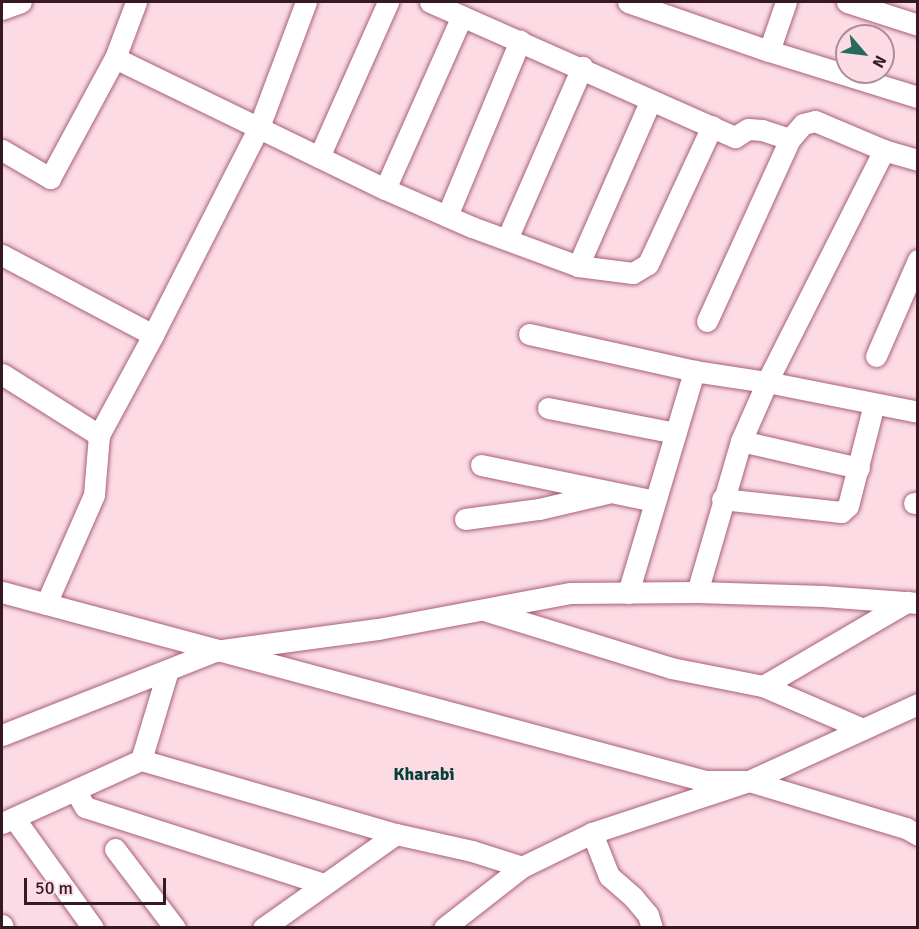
<!DOCTYPE html>
<style>
body{margin:0}
#map{position:relative;width:919px;height:929px;overflow:hidden;background:#fcdbe5;font-family:Signika,sans-serif}
div>[style]{position:absolute}
[style*='--x']{left:calc(var(--x)*1px);top:calc(var(--y)*1px);width:calc(var(--w)*1px);rotate:calc(var(--a)*1deg)}
.roads{filter:drop-shadow(0 0 2px #a8607a) drop-shadow(0 0 2px #a8607a)}
.minor>*{height:21px;margin:-10.5px;padding:0 10.5px;transform-origin:10.5px;border-radius:10.5px;background:#fff}
span{translate:-50% -50%;white-space:nowrap;text-align:center;line-height:1.15;-webkit-text-stroke:5px #fcdbe5;paint-order:stroke}
.quarter-label{font-size:18px;color:#034036;font-weight:700}
.frame{position:absolute;inset:0;border:3px solid #361924;pointer-events:none}
.north{position:absolute;left:835px;top:24px;width:60px;height:60px;box-sizing:border-box;background:#fcdbe5;border:2px solid #ad8d98;border-radius:50%;rotate:118deg;font-size:16px;font-weight:700;line-height:24px;text-align:center;color:#361924}
.north::after{content:'';display:block;margin:auto;width:21px;height:27px;background:#276b5d;clip-path:polygon(50% 0,100% 100%,50% 72%,0 100%)}
.scale{position:absolute;left:24px;top:878px;width:142px;height:27px;box-sizing:border-box;border:3px solid #361924;border-top:0;padding-left:8px;font-size:18px;line-height:21px;white-space:nowrap;color:#361924;-webkit-text-stroke:4px #fcdbe5;paint-order:stroke}
</style>
<div id="map">
<div class="roads">
<div class="minor">
<div style="--x:430;--y:2;--w:334;--a:23.9"></div>
<div style="--x:735;--y:137;--w:15;--a:-32"></div>
<div style="--x:748;--y:129;--w:14;--a:4"></div>
<div style="--x:762;--y:130;--w:29;--a:18"></div>
<div style="--x:628;--y:2;--w:149;--a:19.2"></div>
<div style="--x:769;--y:51;--w:156;--a:17.2"></div>
<div style="--x:847;--y:2;--w:75;--a:17.9"></div>
<div style="--x:2;--y:9;--w:20;--a:-20"></div>
<div style="--x:769;--y:51;--w:52;--a:-70.9"></div>
<div style="--x:115;--y:58;--w:60;--a:-69.4"></div>
<div style="--x:2;--y:150;--w:56;--a:30.3"></div>
<div style="--x:50;--y:178;--w:136;--a:-61.6"></div>
<div style="--x:115;--y:58;--w:300;--a:25.9"></div>
<div style="--x:385;--y:189;--w:95;--a:23.6"></div>
<div style="--x:472;--y:227;--w:113;--a:20.2"></div>
<div style="--x:578;--y:266;--w:55;--a:7.3"></div>
<div style="--x:633;--y:273;--w:17;--a:-31"></div>
<div style="--x:648;--y:264;--w:152;--a:-65.1"></div>
<div style="--x:319;--y:157;--w:170;--a:-66"></div>
<div style="--x:918;--y:160;--w:35;--a:-164"></div>
<div style="--x:884;--y:150;--w:260;--a:116.8"></div>
<div style="--x:767;--y:382;--w:64;--a:113.8"></div>
<div style="--x:741;--y:441;--w:157;--a:106.2"></div>
<div style="--x:697;--y:592;--w:126;--a:1.8"></div>
<div style="--x:823;--y:596;--w:95;--a:4.2"></div>
<div style="--x:385;--y:189;--w:189;--a:-66"></div>
<div style="--x:447;--y:216;--w:190;--a:-67.4"></div>
<div style="--x:507;--y:239;--w:188;--a:-66.4"></div>
<div style="--x:2;--y:255;--w:171;--a:27.9"></div>
<div style="--x:578;--y:266;--w:181;--a:-66.3"></div>
<div style="--x:707;--y:321;--w:200;--a:-65.5"></div>
<div style="--x:790;--y:139;--w:20;--a:-49"></div>
<div style="--x:803;--y:124;--w:12;--a:-14"></div>
<div style="--x:815;--y:121;--w:75;--a:22.8"></div>
<div style="--x:529;--y:334;--w:169;--a:12.6"></div>
<div style="--x:694;--y:371;--w:74;--a:8.6"></div>
<div style="--x:767;--y:382;--w:154;--a:11.2"></div>
<div style="--x:876;--y:356;--w:105;--a:-66.4"></div>
<div style="--x:2;--y:374;--w:115;--a:32.2"></div>
<div style="--x:99;--y:435;--w:60;--a:94.8"></div>
<div style="--x:94;--y:495;--w:119;--a:113.8"></div>
<div style="--x:548;--y:408;--w:130;--a:11.1"></div>
<div style="--x:99;--y:435;--w:114;--a:-61.6"></div>
<div style="--x:153;--y:335;--w:233;--a:-63"></div>
<div style="--x:259;--y:127;--w:134;--a:-69.4"></div>
<div style="--x:741;--y:441;--w:121;--a:12.9"></div>
<div style="--x:481;--y:465;--w:178;--a:11.7"></div>
<div style="--x:722;--y:499;--w:120;--a:6.2"></div>
<div style="--x:841;--y:512;--w:9;--a:-41"></div>
<div style="--x:848;--y:506;--w:105;--a:-75.7"></div>
<div style="--x:914;--y:503;--w:4;--a:0"></div>
<div style="--x:465;--y:519;--w:75;--a:-7.7"></div>
<div style="--x:539;--y:509;--w:70;--a:-13.2"></div>
<div style="--x:2;--y:592;--w:729;--a:15.03"></div>
<div style="--x:706;--y:781;--w:43;--a:0"></div>
<div style="--x:749;--y:781;--w:164;--a:16.7"></div>
<div style="--x:906;--y:828;--w:14;--a:30"></div>
<div style="--x:628;--y:593;--w:232;--a:-73.4"></div>
<div style="--x:487;--y:611;--w:193;--a:17.2"></div>
<div style="--x:671;--y:668;--w:94;--a:11.1"></div>
<div style="--x:763;--y:686;--w:109;--a:23.3"></div>
<div style="--x:763;--y:686;--w:167;--a:-30.3"></div>
<div style="--x:2;--y:735;--w:229;--a:-21.5"></div>
<div style="--x:215;--y:651;--w:164;--a:-7.7"></div>
<div style="--x:378;--y:629;--w:196;--a:-10.6"></div>
<div style="--x:571;--y:593;--w:126;--a:-0.5"></div>
<div style="--x:141;--y:760;--w:94;--a:-73.3"></div>
<div style="--x:75;--y:790;--w:20;--a:60"></div>
<div style="--x:85;--y:807;--w:250;--a:17.9"></div>
<div style="--x:14;--y:818;--w:135;--a:54.3"></div>
<div style="--x:2;--y:823;--w:153;--a:-24.4"></div>
<div style="--x:141;--y:760;--w:266;--a:16.2"></div>
<div style="--x:396;--y:834;--w:163;--a:144.7"></div>
<div style="--x:592;--y:833;--w:46;--a:68.4"></div>
<div style="--x:609;--y:876;--w:32;--a:41"></div>
<div style="--x:633;--y:897;--w:23;--a:50"></div>
<div style="--x:648;--y:915;--w:14;--a:73"></div>
<div style="--x:396;--y:834;--w:78;--a:12.6"></div>
<div style="--x:472;--y:851;--w:52;--a:17.7"></div>
<div style="--x:115;--y:849;--w:99;--a:52.8"></div>
<div style="--x:2;--y:925;--w:3;--a:72"></div>
<div style="--x:444;--y:928;--w:99;--a:-38"></div>
<div style="--x:522;--y:867;--w:78;--a:-25.9"></div>
<div style="--x:592;--y:833;--w:165;--a:-18.3"></div>
<div style="--x:749;--y:781;--w:186;--a:-24.5"></div>
</div>
</div>
<div class="quarter-label">
<span style="left:424px;top:774px">Kharabi</span>
</div>
<div class="frame"></div>
<div class="north">N</div>
<div class="scale">50 m</div>
</div>
